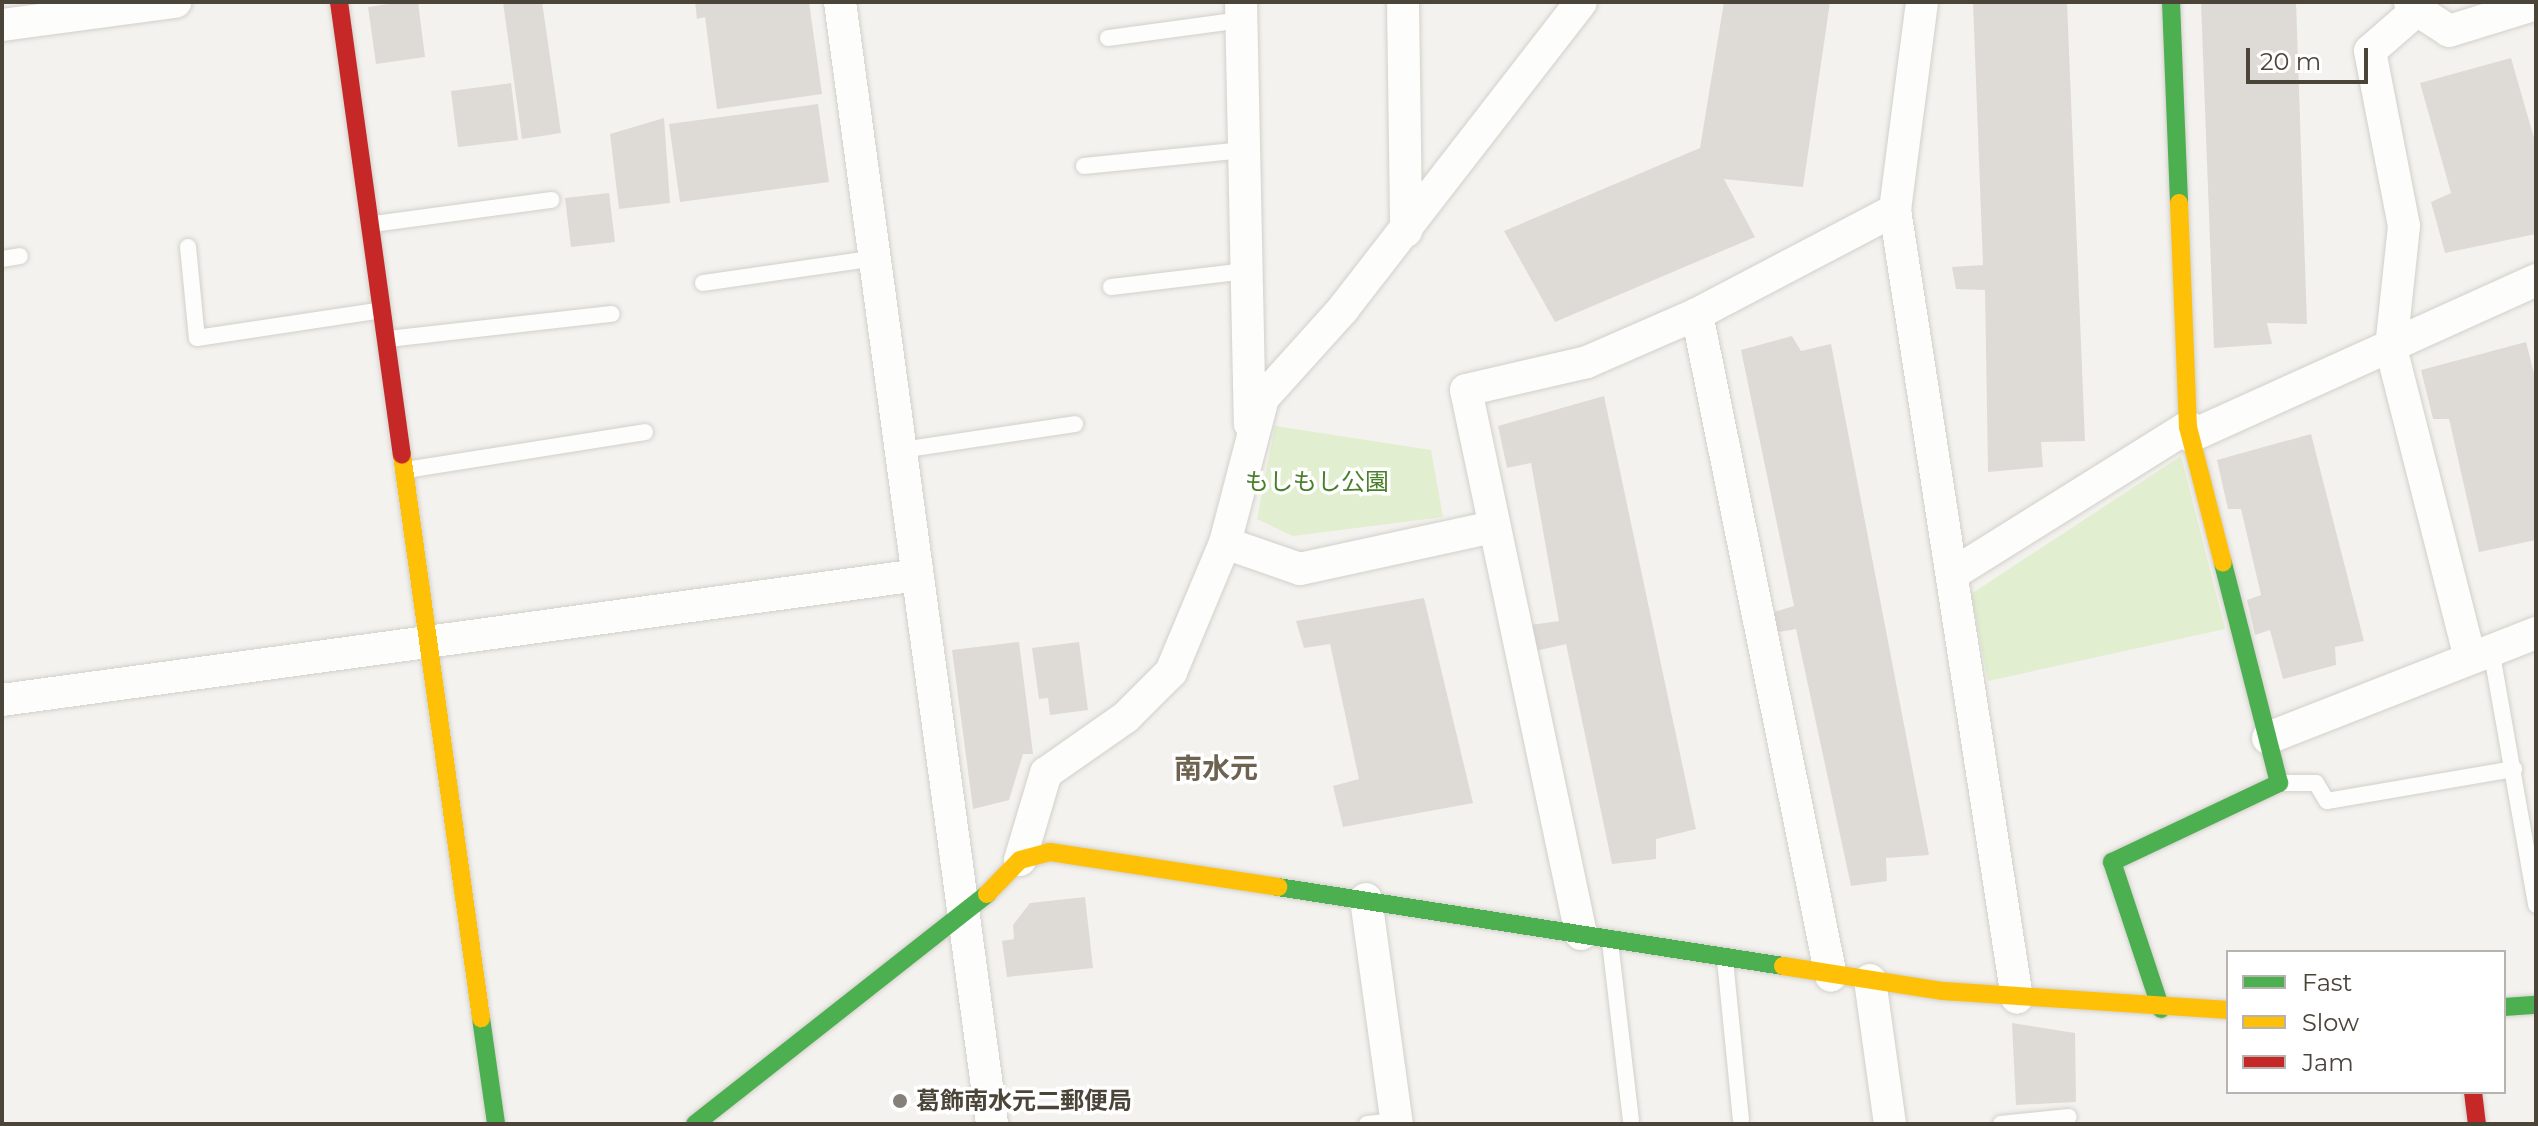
<!DOCTYPE html>
<meta charset="utf-8">
<style>
body{margin:0}
#map{position:relative;width:2538px;height:1126px;overflow:hidden;background:#f4f2ee;font-family:Montserrat,"Noto Sans JP",sans-serif}
div>[style]{position:absolute}
[style*='--x']{left:calc(var(--x)*1px);top:calc(var(--y)*1px);width:calc(var(--w)*1px);rotate:calc(var(--a)*1deg)}
.green>*{inset:0;background:#e1eecf}
.building>*{inset:0;background:#dedbd6}
.roads{filter:drop-shadow(0 0 2px #d2d0cb) drop-shadow(0 0 2px #d2d0cb)}
.lane>*{height:16px;margin:-8px;padding:0 8px;transform-origin:8px;border-radius:8px;background:#fdfdfc}
.street>*{height:32px;margin:-16px;padding:0 16px;transform-origin:16px;border-radius:16px;background:#fdfdfc}
.fast>*{height:18px;margin:-9px;padding:0 9px;transform-origin:9px;border-radius:9px;background:#4caf50}
.slow>*{height:18px;margin:-9px;padding:0 9px;transform-origin:9px;border-radius:9px;background:#ffc107}
.jam>*{height:18px;margin:-9px;padding:0 9px;transform-origin:9px;border-radius:9px;background:#c62828}
.dots>*{width:22px;height:22px;translate:-50% -50%;box-sizing:border-box;border:4px solid #fff;border-radius:50%}
span{translate:-50% -50%;white-space:nowrap;text-align:center;line-height:1.15;-webkit-text-stroke:7px #fff;paint-order:stroke}
.park-label{font-size:24px;color:#4a7f2a}
.poi-label{font-size:24px;color:#4b4439;font-weight:700}
.left{translate:0 -50%;text-align:left}
.quarter-label{font-size:28px;color:#6e6250;font-weight:700}
.frame{position:absolute;inset:0;border:4px solid #4b4439;pointer-events:none}
.legend{position:absolute;left:2226px;top:950px;width:280px;height:144px;box-sizing:border-box;background:#fff;border:2px solid #b7b4b0;margin:0;padding:10px 14px;list-style:none;font-size:24px;color:#4b4439}
.legend li{display:flex;align-items:center;gap:16px;height:40px}
.legend b{width:40px;border:2px solid #b7b4b0}
.scale{position:absolute;left:2246px;top:48px;width:122px;height:36px;box-sizing:border-box;border:4px solid #4b4439;border-top:0;padding-left:10px;font-size:24px;line-height:28px;white-space:nowrap;color:#4b4439;-webkit-text-stroke:6px #fff;paint-order:stroke}
</style>
<div id="map">
<div class="green">
<div style="clip-path:polygon(1275px 426px,1431px 450px,1443px 517px,1293px 536px,1257px 519px)"></div>
<div style="clip-path:polygon(2181px 456px,2225px 629px,1988px 681px,1971px 594px)"></div>
</div>
<div class="building">
<div style="clip-path:polygon(402px 2px,418px 2px,425px 57px,376px 64px,368px 7px)"></div>
<div style="clip-path:polygon(503px 2px,542px 2px,561px 133px,522px 139px)"></div>
<div style="clip-path:polygon(695px 2px,809px 2px,822px 94px,717px 109px,705px 17px,697px 19px)"></div>
<div style="clip-path:polygon(1724px 2px,1830px 2px,1803px 187px,1724px 179px,1755px 237px,1555px 322px,1504px 231px,1700px 148px)"></div>
<div style="clip-path:polygon(1973px 2px,2067px 2px,2085px 441px,2041px 442px,2043px 467px,1988px 472px,1985px 290px,1956px 289px,1952px 267px,1983px 265px)"></div>
<div style="clip-path:polygon(2201px 2px,2296px 2px,2307px 324px,2267px 323px,2272px 344px,2214px 348px)"></div>
<div style="clip-path:polygon(2511px 58px,2536px 145px,2536px 234px,2445px 253px,2431px 202px,2451px 193px,2420px 83px)"></div>
<div style="clip-path:polygon(511px 83px,518px 140px,458px 147px,451px 91px)"></div>
<div style="clip-path:polygon(818px 104px,829px 182px,680px 202px,669px 124px)"></div>
<div style="clip-path:polygon(664px 118px,670px 203px,619px 209px,610px 134px)"></div>
<div style="clip-path:polygon(609px 193px,615px 242px,571px 247px,565px 198px)"></div>
<div style="clip-path:polygon(1792px 336px,1801px 351px,1831px 344px,1929px 855px,1886px 858px,1887px 881px,1851px 886px,1796px 629px,1768px 634px,1764px 615px,1794px 606px,1741px 350px)"></div>
<div style="clip-path:polygon(2526px 342px,2536px 381px,2536px 540px,2479px 552px,2449px 419px,2433px 419px,2421px 370px)"></div>
<div style="clip-path:polygon(1604px 396px,1696px 829px,1656px 839px,1656px 859px,1612px 864px,1566px 644px,1535px 651px,1531px 625px,1559px 621px,1531px 463px,1507px 468px,1498px 426px)"></div>
<div style="clip-path:polygon(2311px 434px,2364px 641px,2335px 647px,2336px 665px,2283px 679px,2270px 630px,2255px 635px,2247px 600px,2261px 595px,2241px 509px,2228px 509px,2217px 460px)"></div>
<div style="clip-path:polygon(1424px 598px,1473px 803px,1343px 827px,1333px 786px,1359px 779px,1330px 644px,1304px 648px,1296px 621px)"></div>
<div style="clip-path:polygon(1019px 642px,1033px 754px,1023px 754px,1009px 800px,973px 809px,952px 650px)"></div>
<div style="clip-path:polygon(1079px 642px,1088px 710px,1050px 715px,1048px 698px,1039px 699px,1032px 648px)"></div>
<div style="clip-path:polygon(1085px 897px,1093px 968px,1007px 977px,1002px 941px,1014px 939px,1013px 925px,1030px 903px)"></div>
<div style="clip-path:polygon(2012px 1023px,2075px 1033px,2076px 1102px,2016px 1105px)"></div>
</div>
<div class="roads">
<div class="lane">
<div style="--x:1108;--y:38;--w:134;--a:-7.7"></div>
<div style="--x:1084;--y:166;--w:160;--a:-5.7"></div>
<div style="--x:373;--y:224;--w:180;--a:-7.7"></div>
<div style="--x:188;--y:247;--w:91;--a:84.4"></div>
<div style="--x:197;--y:338;--w:187;--a:-8.6"></div>
<div style="--x:2;--y:259;--w:18;--a:-9"></div>
<div style="--x:703;--y:283;--w:175;--a:-8.2"></div>
<div style="--x:1111;--y:287;--w:136;--a:-6.8"></div>
<div style="--x:388;--y:339;--w:225;--a:-6.4"></div>
<div style="--x:902;--y:450;--w:175;--a:-8.5"></div>
<div style="--x:406;--y:470;--w:242;--a:-9"></div>
<div style="--x:2491;--y:649;--w:260;--a:80"></div>
<div style="--x:2280;--y:783;--w:36;--a:0"></div>
<div style="--x:2316;--y:783;--w:21;--a:59"></div>
<div style="--x:2327;--y:801;--w:190;--a:-9.7"></div>
<div style="--x:1610;--y:942;--w:179;--a:83.3"></div>
<div style="--x:1725;--y:960;--w:160;--a:84.3"></div>
<div style="--x:1367;--y:1124;--w:30;--a:-6"></div>
<div style="--x:2001;--y:1124;--w:68;--a:-5.9"></div>
</div>
<div class="street">
<div style="--x:840;--y:2;--w:1132;--a:82.28"></div>
<div style="--x:1241;--y:2;--w:422;--a:88.8"></div>
<div style="--x:1403;--y:2;--w:229;--a:89.2"></div>
<div style="--x:1922;--y:2;--w:210;--a:97.4"></div>
<div style="--x:1895;--y:210;--w:797;--a:81.2"></div>
<div style="--x:2410;--y:2;--w:11;--a:49"></div>
<div style="--x:2417;--y:10;--w:62;--a:138.9"></div>
<div style="--x:2370;--y:51;--w:178;--a:79"></div>
<div style="--x:2404;--y:226;--w:123;--a:96.1"></div>
<div style="--x:2391;--y:348;--w:320;--a:75.7"></div>
<div style="--x:2417;--y:10;--w:38;--a:33"></div>
<div style="--x:2449;--y:31;--w:91;--a:-17.2"></div>
<div style="--x:2;--y:25;--w:175;--a:-7.6"></div>
<div style="--x:1697;--y:314;--w:675;--a:78.56"></div>
<div style="--x:2191;--y:436;--w:379;--a:-24.3"></div>
<div style="--x:1225;--y:543;--w:79;--a:19.1"></div>
<div style="--x:1300;--y:569;--w:197;--a:-12.3"></div>
<div style="--x:1954;--y:573;--w:276;--a:-32"></div>
<div style="--x:2;--y:700;--w:924;--a:-7.77"></div>
<div style="--x:2268;--y:738;--w:288;--a:-21.4"></div>
<div style="--x:1020;--y:860;--w:91;--a:-73.4"></div>
<div style="--x:1046;--y:773;--w:98;--a:-35"></div>
<div style="--x:1126;--y:717;--w:64;--a:-45"></div>
<div style="--x:1171;--y:672;--w:140;--a:-67.3"></div>
<div style="--x:1225;--y:543;--w:150;--a:-75.3"></div>
<div style="--x:1263;--y:398;--w:120;--a:-48"></div>
<div style="--x:1343;--y:309;--w:388;--a:-52.2"></div>
<div style="--x:1366;--y:899;--w:227;--a:82.2"></div>
<div style="--x:1581;--y:934;--w:556;--a:-101.94"></div>
<div style="--x:1466;--y:390;--w:124;--a:-13"></div>
<div style="--x:1587;--y:362;--w:120;--a:-23.6"></div>
<div style="--x:1697;--y:314;--w:224;--a:-27.7"></div>
<div style="--x:1870;--y:980;--w:145;--a:82.1"></div>
</div>
<div class="fast">
<div style="--x:2171;--y:2;--w:201;--a:87.7"></div>
<div style="--x:1278;--y:887;--w:511;--a:8.89"></div>
<div style="--x:2504;--y:1007;--w:32;--a:-4"></div>
<div style="--x:2161;--y:1009;--w:155;--a:-108.4"></div>
<div style="--x:2112;--y:862;--w:185;--a:-25.3"></div>
<div style="--x:2279;--y:783;--w:227;--a:-104.3"></div>
<div style="--x:481;--y:1018;--w:107;--a:81.9"></div>
<div style="--x:695;--y:1124;--w:372;--a:-38.2"></div>
</div>
<div class="slow">
<div style="--x:2179;--y:203;--w:224;--a:87.7"></div>
<div style="--x:2188;--y:427;--w:140;--a:75.6"></div>
<div style="--x:402;--y:455;--w:569;--a:82.01"></div>
<div style="--x:987;--y:894;--w:47;--a:-45.9"></div>
<div style="--x:1020;--y:860;--w:31;--a:-15"></div>
<div style="--x:1050;--y:852;--w:231;--a:8.7"></div>
<div style="--x:1783;--y:966;--w:162;--a:8.9"></div>
<div style="--x:1943;--y:991;--w:286;--a:3.8"></div>
</div>
<div class="jam">
<div style="--x:339;--y:2;--w:457;--a:82.1"></div>
<div style="--x:2473;--y:1092;--w:32;--a:83"></div>
</div>
</div>
<div class="dots">
<div style="left:900px;top:1101px;background:#868178"></div>
</div>
<div class="park-label">
<span style="left:1317px;top:482px">もしもし公園</span>
</div>
<div class="poi-label">
<span class="left" style="left:916px;top:1101px">葛飾南水元二郵便局</span>
</div>
<div class="quarter-label">
<span style="left:1216px;top:768px">南水元</span>
</div>
<div class="frame"></div>
<ul class="legend">
<li><b style="height:10px;background:#4caf50"></b>Fast</li>
<li><b style="height:10px;background:#ffc107"></b>Slow</li>
<li><b style="height:10px;background:#c62828"></b>Jam</li>
</ul>
<div class="scale">20 m</div>
</div>
